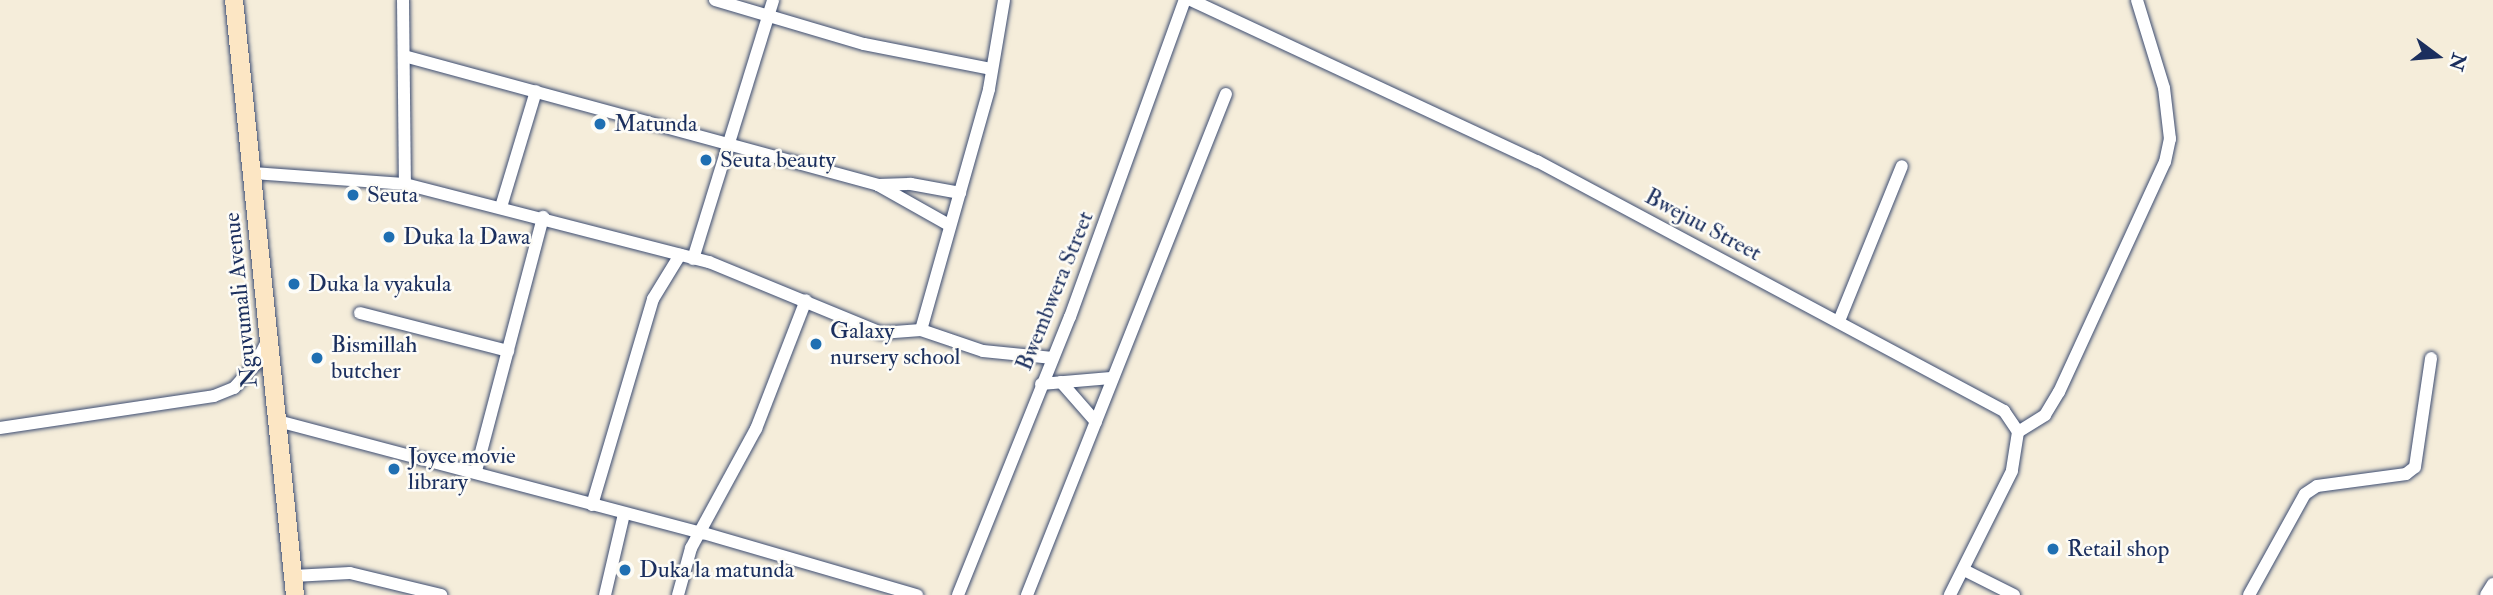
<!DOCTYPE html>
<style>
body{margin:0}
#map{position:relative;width:2493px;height:595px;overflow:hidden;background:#f5edda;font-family:"IM FELL Double Pica",serif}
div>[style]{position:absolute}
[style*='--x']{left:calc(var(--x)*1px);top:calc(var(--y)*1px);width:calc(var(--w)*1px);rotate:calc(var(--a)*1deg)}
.roads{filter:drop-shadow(0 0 2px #3c4c71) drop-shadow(0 0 2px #3c4c71)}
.street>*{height:12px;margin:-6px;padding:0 6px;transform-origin:6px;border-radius:6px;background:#fff}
.secondary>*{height:18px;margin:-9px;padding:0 9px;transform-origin:9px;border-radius:9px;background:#fce6c4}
.dots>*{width:19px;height:19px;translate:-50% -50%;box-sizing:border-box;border:4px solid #fdfcf7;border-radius:50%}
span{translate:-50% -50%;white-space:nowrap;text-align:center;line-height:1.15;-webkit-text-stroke:5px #fdfcf7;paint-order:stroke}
.poi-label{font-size:23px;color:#1b2f5e}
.left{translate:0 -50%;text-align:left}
.street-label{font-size:23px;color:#1b2f5e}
.north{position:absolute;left:2402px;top:21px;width:70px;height:70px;-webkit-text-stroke:5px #fdfcf7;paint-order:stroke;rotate:106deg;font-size:19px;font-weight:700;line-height:28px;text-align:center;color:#1b2f5e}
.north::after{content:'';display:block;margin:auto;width:24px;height:32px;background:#1b2f5e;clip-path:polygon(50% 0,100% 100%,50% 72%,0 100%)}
</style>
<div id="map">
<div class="roads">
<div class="street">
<div style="--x:403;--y:0;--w:184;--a:89.4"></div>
<div style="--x:715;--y:0;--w:155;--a:16.5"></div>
<div style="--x:864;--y:44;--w:129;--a:11.1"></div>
<div style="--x:1191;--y:0;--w:382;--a:25"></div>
<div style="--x:1537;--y:161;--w:530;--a:28.16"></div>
<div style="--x:2004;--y:411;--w:25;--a:56"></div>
<div style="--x:2018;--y:432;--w:39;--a:99"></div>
<div style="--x:2012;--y:471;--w:139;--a:116.6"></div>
<div style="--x:404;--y:56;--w:491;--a:15.2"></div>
<div style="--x:878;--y:185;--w:33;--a:-2"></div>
<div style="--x:911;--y:184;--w:50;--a:10.4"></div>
<div style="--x:252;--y:173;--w:153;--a:4.1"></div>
<div style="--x:405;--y:184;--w:314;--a:14.4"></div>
<div style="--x:709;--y:262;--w:186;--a:22.4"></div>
<div style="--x:881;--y:333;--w:40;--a:-4.3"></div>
<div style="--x:921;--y:330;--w:65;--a:18.7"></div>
<div style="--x:983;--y:351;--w:70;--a:5.7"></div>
<div style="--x:878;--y:185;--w:81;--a:29.4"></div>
<div style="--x:501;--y:207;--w:121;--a:-73.2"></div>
<div style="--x:693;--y:259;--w:271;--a:-72.8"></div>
<div style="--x:360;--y:313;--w:153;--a:14.4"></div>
<div style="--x:1839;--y:321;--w:167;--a:-67.9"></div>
<div style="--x:921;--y:330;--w:250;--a:-74.2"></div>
<div style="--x:989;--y:89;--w:90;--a:-80.4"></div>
<div style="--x:1061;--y:382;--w:53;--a:48.8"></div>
<div style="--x:1041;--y:384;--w:70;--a:-4.9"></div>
<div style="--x:278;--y:421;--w:440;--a:14.8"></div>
<div style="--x:703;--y:533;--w:223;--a:16.2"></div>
<div style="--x:0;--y:428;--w:216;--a:-8.5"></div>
<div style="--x:214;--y:396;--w:22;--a:-22"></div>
<div style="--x:234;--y:388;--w:31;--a:-48"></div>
<div style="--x:255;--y:365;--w:29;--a:-63"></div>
<div style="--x:2018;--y:432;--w:32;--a:-32"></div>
<div style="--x:2045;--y:415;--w:27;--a:-59"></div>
<div style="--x:2059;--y:392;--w:253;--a:-65.3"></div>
<div style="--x:2165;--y:162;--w:24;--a:-78"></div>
<div style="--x:2170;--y:139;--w:51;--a:-96.7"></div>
<div style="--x:2164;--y:88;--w:92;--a:-107.1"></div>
<div style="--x:476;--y:471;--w:263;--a:-75.2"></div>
<div style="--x:592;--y:505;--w:215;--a:-73.5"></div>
<div style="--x:653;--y:299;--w:52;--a:-58.5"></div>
<div style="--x:1964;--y:570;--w:56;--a:26.6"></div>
<div style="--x:293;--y:576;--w:57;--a:-3"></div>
<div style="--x:350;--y:573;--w:94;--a:13.6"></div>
<div style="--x:605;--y:595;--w:83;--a:-76.8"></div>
<div style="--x:678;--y:595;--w:49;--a:-74.5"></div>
<div style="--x:691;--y:548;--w:136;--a:-61.4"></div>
<div style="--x:756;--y:429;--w:138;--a:-68.8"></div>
<div style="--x:958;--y:595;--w:300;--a:-68.1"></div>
<div style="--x:1070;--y:317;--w:337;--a:-70.1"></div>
<div style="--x:1027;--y:595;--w:539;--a:-68.34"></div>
<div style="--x:2249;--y:595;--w:115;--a:-61"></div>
<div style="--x:2305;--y:494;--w:14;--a:-34"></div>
<div style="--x:2317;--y:486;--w:90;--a:-7.7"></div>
<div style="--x:2406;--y:474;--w:11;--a:-38"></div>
<div style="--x:2415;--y:467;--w:110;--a:-81.6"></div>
<div style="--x:2486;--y:595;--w:13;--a:-58"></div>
</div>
<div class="secondary">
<div style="--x:234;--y:0;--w:598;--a:84.15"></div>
</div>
</div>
<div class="dots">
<div style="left:600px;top:124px;background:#1f6fb2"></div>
<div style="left:706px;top:160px;background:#1f6fb2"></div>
<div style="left:353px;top:195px;background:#1f6fb2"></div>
<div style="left:389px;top:237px;background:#1f6fb2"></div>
<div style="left:294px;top:284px;background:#1f6fb2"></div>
<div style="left:816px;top:344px;background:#1f6fb2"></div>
<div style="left:317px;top:358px;background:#1f6fb2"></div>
<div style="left:394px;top:469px;background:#1f6fb2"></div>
<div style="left:2053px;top:549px;background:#1f6fb2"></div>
<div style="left:625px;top:570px;background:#1f6fb2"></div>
</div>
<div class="poi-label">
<span class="left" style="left:614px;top:124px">Matunda</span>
<span class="left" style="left:720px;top:160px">Seuta beauty</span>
<span class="left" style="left:367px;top:195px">Seuta</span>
<span class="left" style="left:403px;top:237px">Duka la Dawa</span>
<span class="left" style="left:308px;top:284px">Duka la vyakula</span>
<span class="left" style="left:830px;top:344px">Galaxy<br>nursery school</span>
<span class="left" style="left:331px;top:358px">Bismillah<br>butcher</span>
<span class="left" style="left:408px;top:469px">Joyce movie<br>library</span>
<span class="left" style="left:2067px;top:549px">Retail shop</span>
<span class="left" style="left:639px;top:570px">Duka la matunda</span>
</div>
<div class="street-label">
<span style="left:1703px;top:225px;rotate:28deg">Bwejuu Street</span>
<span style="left:1055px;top:291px;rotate:-68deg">Bwembwera Street</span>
<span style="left:241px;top:300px;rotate:-96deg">Nguvumali Avenue</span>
</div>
<div class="north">N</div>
</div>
